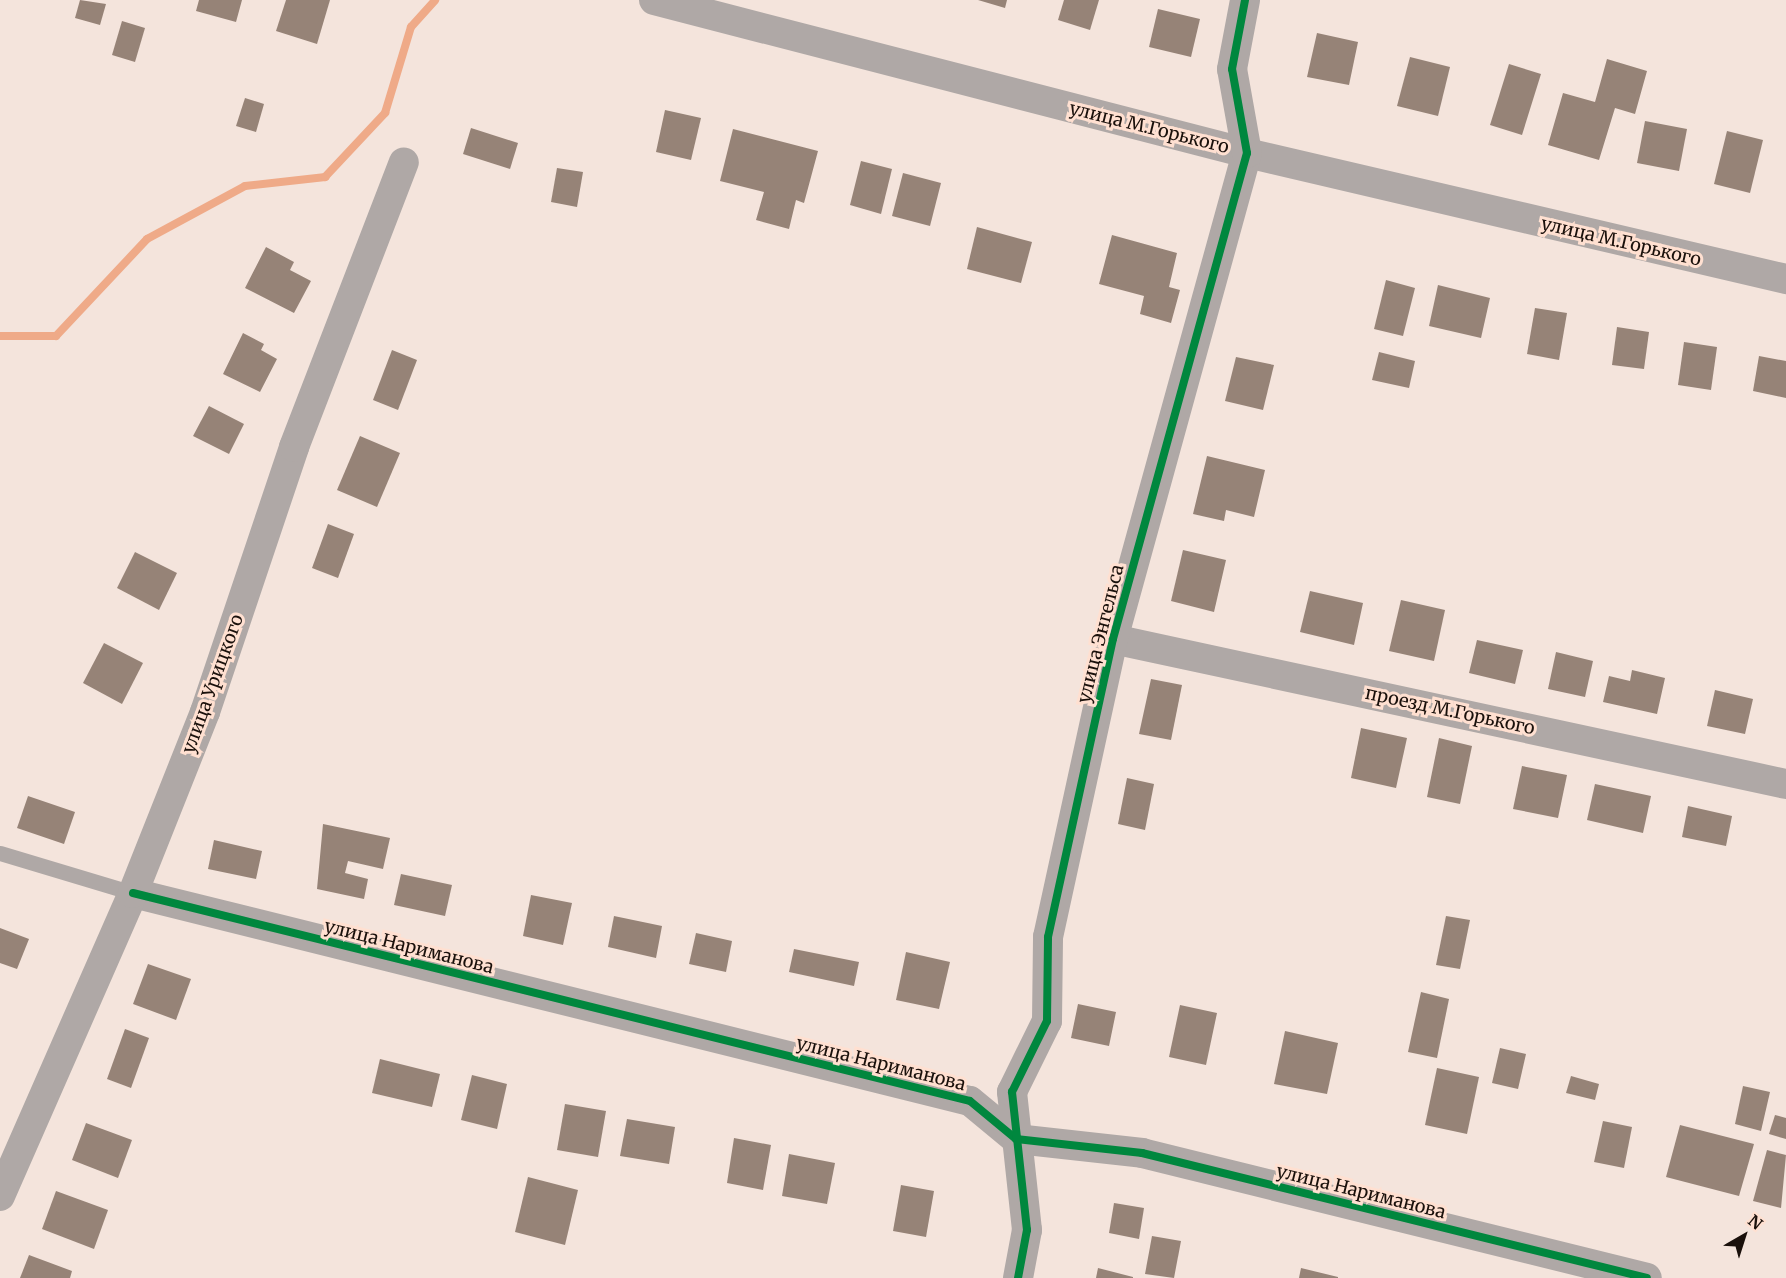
<!DOCTYPE html>
<meta charset="utf-8">
<style>
body{margin:0}
#map{position:relative;width:1786px;height:1278px;overflow:hidden;background:#f4e4dc;font-family:Merriweather,serif}
div>[style]{position:absolute}
[style*='--x']{left:calc(var(--x)*1px);top:calc(var(--y)*1px);width:calc(var(--w)*1px);rotate:calc(var(--a)*1deg)}
.stream>*{height:8px;margin:-4px;padding:0 4px;transform-origin:4px;border-radius:4px;background:#efaa88}
.building>*{inset:0;background:#968377}
.lane>*{height:15px;margin:-7.5px;padding:0 7.5px;transform-origin:7.5px;border-radius:7.5px;background:#afa8a6}
.street>*{height:30px;margin:-15px;padding:0 15px;transform-origin:15px;border-radius:15px;background:#afa8a6}
.cycleway>*{height:8px;margin:-4px;padding:0 4px;transform-origin:4px;border-radius:4px;background:#00873e}
span{translate:-50% -50%;white-space:nowrap;text-align:center;line-height:1.15;-webkit-text-stroke:6px #ffe0d1;paint-order:stroke}
.street-label{font-size:18px;color:#1a100b}
.north{position:absolute;left:1714px;top:1206px;width:60px;height:60px;-webkit-text-stroke:4px #ffe0d1;paint-order:stroke;rotate:39deg;font-size:16px;font-weight:700;line-height:24px;text-align:center;color:#1a100b}
.north::after{content:'';display:block;margin:auto;width:21px;height:27px;background:#1a100b;clip-path:polygon(50% 0,100% 100%,50% 72%,0 100%)}
</style>
<div id="map">
<div class="stream">
<div style="--x:0;--y:336;--w:56;--a:0"></div>
<div style="--x:56;--y:336;--w:133;--a:-46.8"></div>
<div style="--x:147;--y:239;--w:111;--a:-28.4"></div>
<div style="--x:245;--y:186;--w:81;--a:-6.4"></div>
<div style="--x:325;--y:177;--w:88;--a:-46.8"></div>
<div style="--x:385;--y:113;--w:90;--a:-73.2"></div>
<div style="--x:411;--y:27;--w:36;--a:-48"></div>
</div>
<div class="building">
<div style="clip-path:polygon(80px 0,106px 4px,100px 25px,75px 18px)"></div>
<div style="clip-path:polygon(199px 0,242px 0,236px 22px,196px 11px)"></div>
<div style="clip-path:polygon(286px 0,330px 0,317px 44px,276px 31px)"></div>
<div style="clip-path:polygon(978px 0,1007px 0,1005px 8px)"></div>
<div style="clip-path:polygon(1064px 0,1099px 0,1090px 30px,1058px 20px)"></div>
<div style="clip-path:polygon(1158px 9px,1200px 19px,1191px 57px,1149px 47px)"></div>
<div style="clip-path:polygon(122px 21px,145px 28px,135px 62px,112px 55px)"></div>
<div style="clip-path:polygon(1317px 33px,1358px 42px,1349px 85px,1307px 77px)"></div>
<div style="clip-path:polygon(1410px 57px,1450px 67px,1438px 116px,1397px 106px)"></div>
<div style="clip-path:polygon(1607px 59px,1647px 71px,1635px 114px,1615px 108px,1599px 160px,1548px 145px,1563px 93px,1595px 102px)"></div>
<div style="clip-path:polygon(1509px 64px,1541px 74px,1522px 135px,1490px 125px)"></div>
<div style="clip-path:polygon(245px 98px,264px 104px,256px 132px,236px 126px)"></div>
<div style="clip-path:polygon(665px 110px,701px 118px,691px 160px,656px 152px)"></div>
<div style="clip-path:polygon(1645px 121px,1687px 129px,1679px 171px,1637px 163px)"></div>
<div style="clip-path:polygon(471px 128px,518px 143px,510px 169px,463px 154px)"></div>
<div style="clip-path:polygon(733px 129px,818px 151px,804px 203px,796px 200px,789px 229px,756px 220px,764px 192px,720px 181px)"></div>
<div style="clip-path:polygon(1727px 131px,1763px 140px,1750px 193px,1714px 184px)"></div>
<div style="clip-path:polygon(861px 161px,892px 169px,881px 214px,850px 205px)"></div>
<div style="clip-path:polygon(557px 168px,583px 172px,577px 207px,551px 202px)"></div>
<div style="clip-path:polygon(903px 173px,941px 183px,930px 226px,892px 216px)"></div>
<div style="clip-path:polygon(977px 227px,1032px 242px,1021px 283px,967px 269px)"></div>
<div style="clip-path:polygon(1112px 235px,1177px 253px,1169px 287px,1180px 290px,1171px 323px,1140px 314px,1144px 296px,1099px 284px)"></div>
<div style="clip-path:polygon(266px 247px,294px 262px,290px 270px,311px 281px,294px 313px,245px 288px)"></div>
<div style="clip-path:polygon(1386px 280px,1415px 288px,1403px 336px,1374px 329px)"></div>
<div style="clip-path:polygon(1438px 285px,1490px 298px,1481px 338px,1429px 326px)"></div>
<div style="clip-path:polygon(1535px 308px,1567px 313px,1559px 360px,1527px 354px)"></div>
<div style="clip-path:polygon(1617px 327px,1649px 332px,1644px 369px,1612px 365px)"></div>
<div style="clip-path:polygon(243px 333px,264px 344px,261px 350px,277px 359px,260px 392px,223px 374px)"></div>
<div style="clip-path:polygon(1684px 342px,1717px 347px,1711px 390px,1678px 385px)"></div>
<div style="clip-path:polygon(392px 350px,417px 360px,398px 410px,373px 400px)"></div>
<div style="clip-path:polygon(1379px 352px,1415px 361px,1409px 388px,1372px 380px)"></div>
<div style="clip-path:polygon(1759px 356px,1786px 361px,1786px 398px,1753px 391px)"></div>
<div style="clip-path:polygon(1236px 357px,1274px 365px,1263px 410px,1225px 401px)"></div>
<div style="clip-path:polygon(209px 406px,244px 424px,229px 454px,193px 436px)"></div>
<div style="clip-path:polygon(360px 436px,400px 453px,377px 507px,337px 490px)"></div>
<div style="clip-path:polygon(1207px 456px,1265px 470px,1254px 517px,1226px 510px,1224px 521px,1193px 514px)"></div>
<div style="clip-path:polygon(328px 524px,354px 534px,338px 578px,312px 568px)"></div>
<div style="clip-path:polygon(1183px 550px,1226px 560px,1214px 612px,1171px 601px)"></div>
<div style="clip-path:polygon(135px 552px,177px 573px,159px 610px,117px 588px)"></div>
<div style="clip-path:polygon(1310px 591px,1363px 603px,1354px 645px,1300px 632px)"></div>
<div style="clip-path:polygon(1401px 600px,1445px 610px,1434px 661px,1389px 651px)"></div>
<div style="clip-path:polygon(1477px 640px,1523px 650px,1515px 684px,1469px 673px)"></div>
<div style="clip-path:polygon(104px 643px,143px 663px,122px 704px,83px 683px)"></div>
<div style="clip-path:polygon(1556px 652px,1593px 661px,1585px 697px,1548px 689px)"></div>
<div style="clip-path:polygon(1632px 670px,1665px 678px,1657px 714px,1603px 702px,1609px 676px,1630px 681px)"></div>
<div style="clip-path:polygon(1151px 679px,1182px 685px,1171px 740px,1139px 734px)"></div>
<div style="clip-path:polygon(1715px 690px,1753px 699px,1745px 734px,1707px 726px)"></div>
<div style="clip-path:polygon(1361px 728px,1407px 738px,1396px 788px,1351px 778px)"></div>
<div style="clip-path:polygon(1439px 738px,1472px 746px,1460px 804px,1427px 797px)"></div>
<div style="clip-path:polygon(1522px 766px,1567px 775px,1558px 818px,1513px 809px)"></div>
<div style="clip-path:polygon(1127px 778px,1154px 784px,1145px 830px,1118px 824px)"></div>
<div style="clip-path:polygon(1595px 784px,1651px 796px,1643px 833px,1587px 820px)"></div>
<div style="clip-path:polygon(28px 796px,75px 812px,64px 844px,17px 828px)"></div>
<div style="clip-path:polygon(1688px 806px,1732px 816px,1726px 846px,1682px 837px)"></div>
<div style="clip-path:polygon(323px 824px,390px 838px,383px 869px,348px 861px,345px 873px,368px 879px,364px 899px,317px 889px)"></div>
<div style="clip-path:polygon(214px 840px,262px 851px,256px 879px,208px 869px)"></div>
<div style="clip-path:polygon(401px 874px,452px 885px,445px 916px,394px 905px)"></div>
<div style="clip-path:polygon(531px 895px,572px 903px,563px 945px,523px 936px)"></div>
<div style="clip-path:polygon(614px 916px,662px 926px,656px 958px,608px 947px)"></div>
<div style="clip-path:polygon(1446px 916px,1470px 920px,1460px 969px,1436px 965px)"></div>
<div style="clip-path:polygon(0 928px,29px 939px,17px 969px,0 963px)"></div>
<div style="clip-path:polygon(696px 933px,732px 941px,726px 972px,689px 964px)"></div>
<div style="clip-path:polygon(794px 949px,859px 962px,854px 986px,789px 972px)"></div>
<div style="clip-path:polygon(906px 952px,950px 962px,939px 1009px,896px 1000px)"></div>
<div style="clip-path:polygon(148px 964px,191px 979px,176px 1020px,133px 1004px)"></div>
<div style="clip-path:polygon(1421px 992px,1449px 999px,1437px 1058px,1408px 1052px)"></div>
<div style="clip-path:polygon(1078px 1004px,1116px 1012px,1109px 1046px,1071px 1038px)"></div>
<div style="clip-path:polygon(1180px 1005px,1217px 1013px,1206px 1065px,1169px 1057px)"></div>
<div style="clip-path:polygon(125px 1029px,149px 1038px,131px 1088px,107px 1079px)"></div>
<div style="clip-path:polygon(1285px 1031px,1338px 1043px,1327px 1094px,1274px 1084px)"></div>
<div style="clip-path:polygon(1500px 1048px,1526px 1054px,1518px 1089px,1492px 1083px)"></div>
<div style="clip-path:polygon(380px 1059px,440px 1074px,432px 1107px,372px 1093px)"></div>
<div style="clip-path:polygon(1437px 1068px,1479px 1077px,1467px 1134px,1425px 1125px)"></div>
<div style="clip-path:polygon(472px 1075px,507px 1084px,497px 1129px,461px 1120px)"></div>
<div style="clip-path:polygon(1571px 1076px,1599px 1084px,1595px 1100px,1566px 1093px)"></div>
<div style="clip-path:polygon(1743px 1086px,1770px 1092px,1761px 1131px,1735px 1124px)"></div>
<div style="clip-path:polygon(565px 1104px,606px 1111px,598px 1157px,557px 1150px)"></div>
<div style="clip-path:polygon(1775px 1115px,1786px 1118px,1786px 1139px,1769px 1134px)"></div>
<div style="clip-path:polygon(627px 1119px,675px 1127px,669px 1164px,620px 1156px)"></div>
<div style="clip-path:polygon(1603px 1121px,1632px 1127px,1624px 1168px,1594px 1162px)"></div>
<div style="clip-path:polygon(86px 1123px,132px 1140px,118px 1178px,72px 1160px)"></div>
<div style="clip-path:polygon(1680px 1125px,1754px 1144px,1739px 1196px,1666px 1177px)"></div>
<div style="clip-path:polygon(734px 1138px,771px 1145px,763px 1190px,727px 1183px)"></div>
<div style="clip-path:polygon(1767px 1150px,1786px 1155px,1781px 1208px,1753px 1201px)"></div>
<div style="clip-path:polygon(789px 1154px,835px 1163px,827px 1204px,782px 1196px)"></div>
<div style="clip-path:polygon(528px 1177px,578px 1190px,565px 1245px,515px 1232px)"></div>
<div style="clip-path:polygon(901px 1185px,934px 1191px,926px 1237px,893px 1231px)"></div>
<div style="clip-path:polygon(56px 1191px,108px 1210px,94px 1249px,42px 1229px)"></div>
<div style="clip-path:polygon(1114px 1203px,1144px 1208px,1139px 1239px,1109px 1233px)"></div>
<div style="clip-path:polygon(1152px 1236px,1181px 1241px,1174px 1278px,1145px 1274px)"></div>
<div style="clip-path:polygon(29px 1255px,72px 1271px,70px 1278px,20px 1278px)"></div>
<div style="clip-path:polygon(1098px 1268px,1133px 1277px,1133px 1278px,1096px 1278px)"></div>
<div style="clip-path:polygon(1301px 1268px,1338px 1277px,1338px 1278px,1299px 1278px)"></div>
</div>
<div class="lane">
<div style="--x:0;--y:853;--w:139;--a:16.7"></div>
</div>
<div class="street">
<div style="--x:654;--y:0;--w:612;--a:14.47"></div>
<div style="--x:1247;--y:153;--w:554;--a:13.16"></div>
<div style="--x:1113;--y:639;--w:688;--a:12.16"></div>
<div style="--x:133;--y:893;--w:862;--a:13.96"></div>
<div style="--x:970;--y:1101;--w:60;--a:39.6"></div>
<div style="--x:1016;--y:1139;--w:127;--a:6.3"></div>
<div style="--x:1142;--y:1153;--w:520;--a:13.9"></div>
<div style="--x:0;--y:1196;--w:331;--a:-66.3"></div>
<div style="--x:133;--y:893;--w:195;--a:-68.3"></div>
<div style="--x:205;--y:712;--w:280;--a:-71.4"></div>
<div style="--x:294;--y:447;--w:305;--a:-68.9"></div>
<div style="--x:1018;--y:1278;--w:49;--a:-79.4"></div>
<div style="--x:1027;--y:1230;--w:139;--a:-96.2"></div>
<div style="--x:1012;--y:1092;--w:79;--a:-63.8"></div>
<div style="--x:1047;--y:1021;--w:84;--a:-89.3"></div>
<div style="--x:1048;--y:937;--w:305;--a:-77.7"></div>
<div style="--x:1113;--y:639;--w:504;--a:-74.59"></div>
<div style="--x:1247;--y:153;--w:85;--a:-100.1"></div>
<div style="--x:1232;--y:69;--w:70;--a:-79.3"></div>
</div>
<div class="cycleway">
<div style="--x:133;--y:893;--w:862;--a:13.96"></div>
<div style="--x:970;--y:1101;--w:60;--a:39.6"></div>
<div style="--x:1016;--y:1139;--w:127;--a:6.3"></div>
<div style="--x:1142;--y:1153;--w:520;--a:13.9"></div>
<div style="--x:1018;--y:1278;--w:49;--a:-79.4"></div>
<div style="--x:1027;--y:1230;--w:139;--a:-96.2"></div>
<div style="--x:1012;--y:1092;--w:79;--a:-63.8"></div>
<div style="--x:1047;--y:1021;--w:84;--a:-89.3"></div>
<div style="--x:1048;--y:937;--w:305;--a:-77.7"></div>
<div style="--x:1113;--y:639;--w:504;--a:-74.59"></div>
<div style="--x:1247;--y:153;--w:85;--a:-100.1"></div>
<div style="--x:1232;--y:69;--w:70;--a:-79.3"></div>
</div>
<div class="street-label">
<span style="left:1149px;top:128px;rotate:14deg">улица М.Горького</span>
<span style="left:1621px;top:242px;rotate:13deg">улица М.Горького</span>
<span style="left:1101px;top:634px;rotate:-76deg">улица Энгельса</span>
<span style="left:213px;top:684px;rotate:-70deg">улица Урицкого</span>
<span style="left:1450px;top:711px;rotate:12deg">проезд М.Горького</span>
<span style="left:409px;top:947px;rotate:14deg">улица Нариманова</span>
<span style="left:881px;top:1064px;rotate:14deg">улица Нариманова</span>
<span style="left:1361px;top:1192px;rotate:14deg">улица Нариманова</span>
</div>
<div class="north">N</div>
</div>
